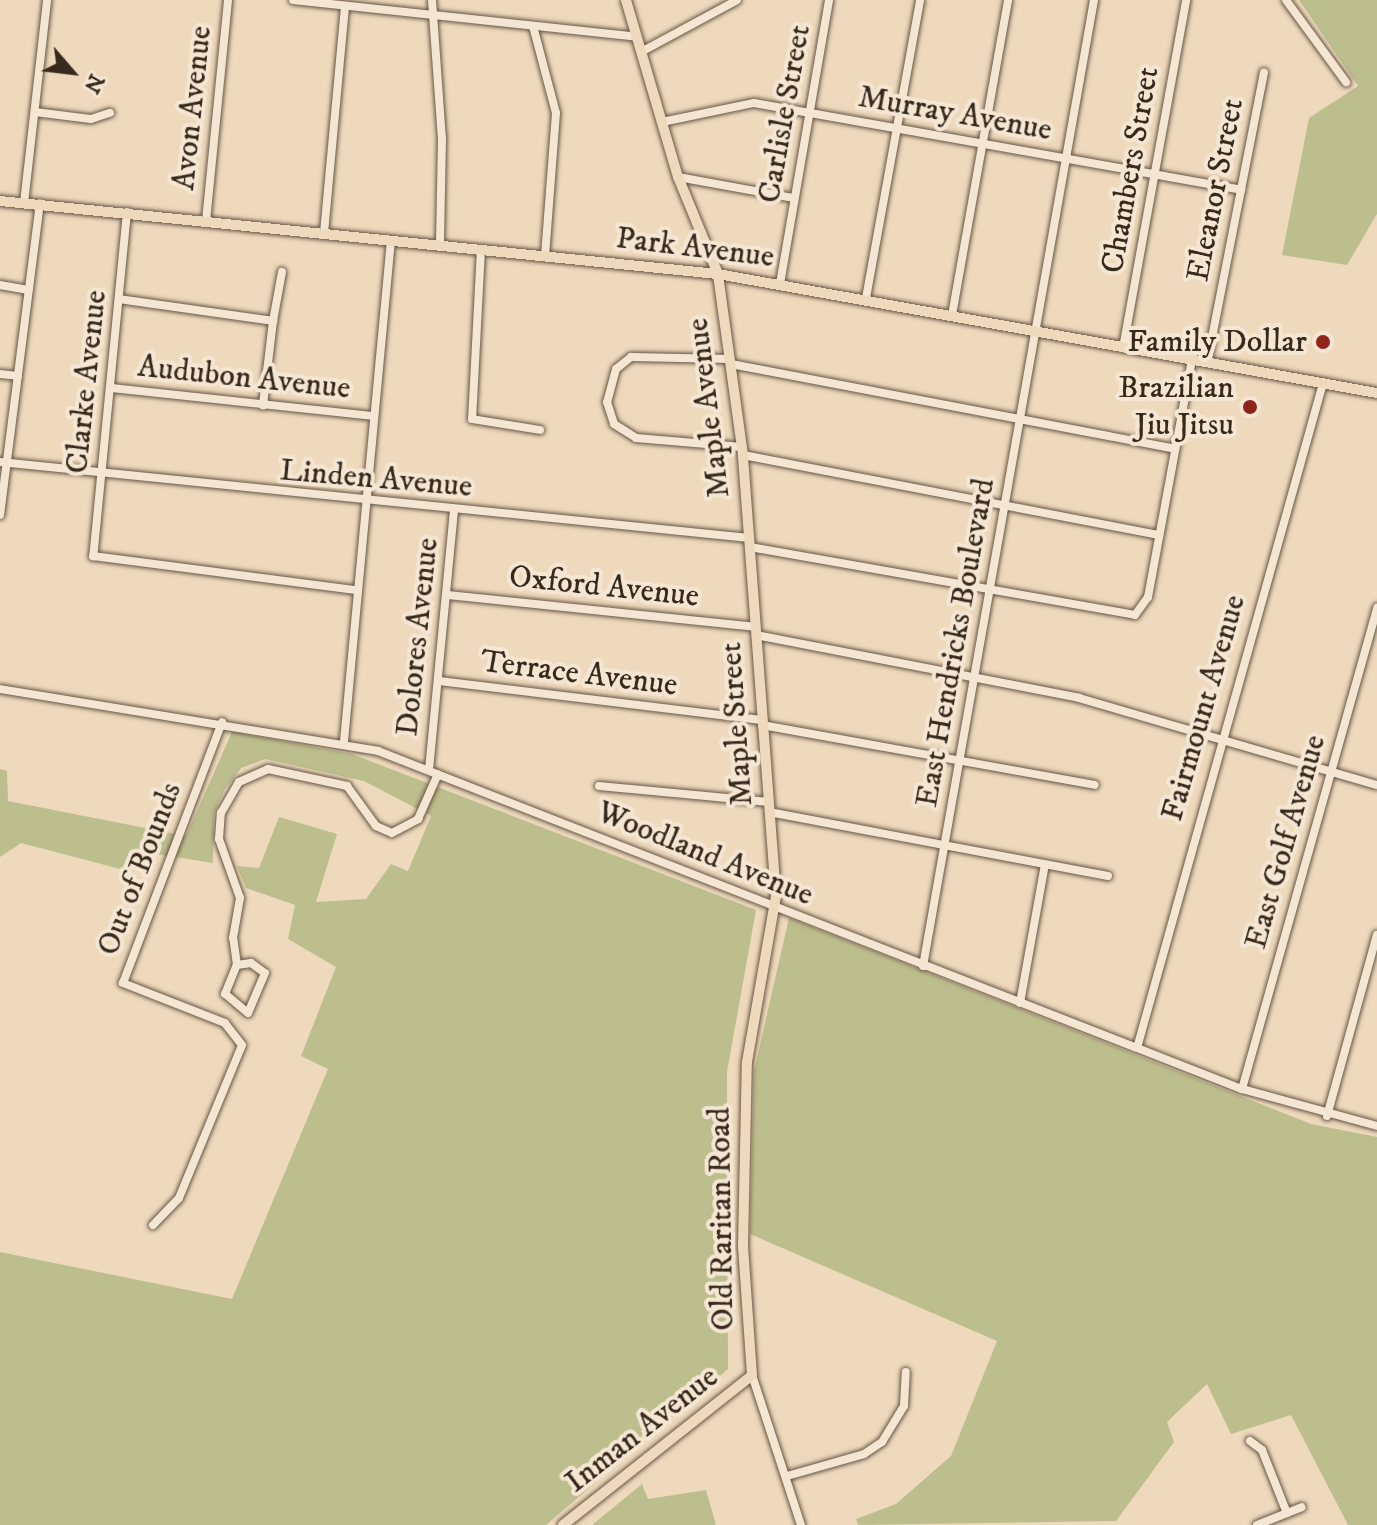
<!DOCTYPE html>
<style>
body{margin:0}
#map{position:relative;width:1377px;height:1525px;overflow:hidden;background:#eed9bc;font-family:"IM FELL DW Pica",serif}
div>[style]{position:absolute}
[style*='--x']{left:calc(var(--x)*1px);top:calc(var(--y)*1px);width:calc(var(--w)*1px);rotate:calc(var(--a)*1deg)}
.green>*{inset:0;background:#bdbe8d}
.roads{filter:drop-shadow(0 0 2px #665545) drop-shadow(0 0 2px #665545)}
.minor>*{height:8px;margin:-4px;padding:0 4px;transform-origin:4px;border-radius:4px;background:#f4e6d3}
.major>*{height:10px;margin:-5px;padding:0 5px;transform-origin:5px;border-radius:5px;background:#eed9bc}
.dots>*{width:22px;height:22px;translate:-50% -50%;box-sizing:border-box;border:4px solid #f4e6d3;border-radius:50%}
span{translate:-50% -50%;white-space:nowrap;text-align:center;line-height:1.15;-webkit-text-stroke:8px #f4e6d3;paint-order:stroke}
.street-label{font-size:32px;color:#38291d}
.poi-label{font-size:32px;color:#38291d}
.right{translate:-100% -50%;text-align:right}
.north{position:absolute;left:32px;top:32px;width:80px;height:80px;-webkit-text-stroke:6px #f4e6d3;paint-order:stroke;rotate:118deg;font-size:22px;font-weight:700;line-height:32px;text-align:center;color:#38291d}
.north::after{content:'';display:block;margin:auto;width:28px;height:36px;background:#38291d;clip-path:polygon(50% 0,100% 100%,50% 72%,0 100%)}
</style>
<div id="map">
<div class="green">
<div style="clip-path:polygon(1299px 0,1377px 0,1377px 214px,1347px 265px,1282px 255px,1309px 118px,1358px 86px)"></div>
<div style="clip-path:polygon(232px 732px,352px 754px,756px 910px,727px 1072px,728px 1369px,546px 1525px,0 1525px,0 1252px,232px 1299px,328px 1069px,301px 1056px,336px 967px,288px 939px,295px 905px,246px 888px,237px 866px,259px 868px,279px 817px,337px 834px,316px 902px,366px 899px,391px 864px,408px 871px,431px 816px,364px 781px,265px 759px,241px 768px,225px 789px,214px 813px,213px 863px,130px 850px,124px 870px,21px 843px,0 857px,0 769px,7px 771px,8px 801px,186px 836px)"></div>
<div style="clip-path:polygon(789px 918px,1311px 1124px,1377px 1137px,1377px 1525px,1348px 1525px,1291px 1415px,1231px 1434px,1207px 1384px,1167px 1422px,1174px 1442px,1116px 1521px,858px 1525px,856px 1519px,896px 1504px,951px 1456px,997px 1341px,750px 1234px,754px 1071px)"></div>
<div style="clip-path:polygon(642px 1484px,648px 1499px,706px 1490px,716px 1525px,592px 1525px)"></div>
</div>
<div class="roads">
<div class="minor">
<div style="--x:293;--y:0;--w:346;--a:6.1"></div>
<div style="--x:432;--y:0;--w:138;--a:85.9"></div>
<div style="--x:442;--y:138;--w:107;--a:91.1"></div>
<div style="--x:1286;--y:0;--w:102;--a:53.8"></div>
<div style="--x:533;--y:26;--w:90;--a:75.2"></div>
<div style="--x:556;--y:113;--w:143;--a:94.4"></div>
<div style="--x:641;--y:52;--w:109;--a:-28.4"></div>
<div style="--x:35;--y:112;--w:56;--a:7.1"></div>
<div style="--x:91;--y:119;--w:20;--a:-18"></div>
<div style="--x:662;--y:122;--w:94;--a:-11.7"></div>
<div style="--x:754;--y:103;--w:495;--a:10.1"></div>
<div style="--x:678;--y:177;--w:118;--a:10.3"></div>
<div style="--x:24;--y:203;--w:204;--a:-83.5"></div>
<div style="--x:127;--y:212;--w:346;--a:95.6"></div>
<div style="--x:93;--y:556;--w:263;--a:7.4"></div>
<div style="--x:206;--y:221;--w:222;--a:-84.3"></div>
<div style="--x:324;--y:233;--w:228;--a:-84.7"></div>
<div style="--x:481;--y:249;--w:170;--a:93"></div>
<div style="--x:472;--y:419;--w:69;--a:9.2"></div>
<div style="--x:780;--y:284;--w:288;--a:-80.2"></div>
<div style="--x:0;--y:285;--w:29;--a:10"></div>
<div style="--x:866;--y:298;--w:303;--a:-79.7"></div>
<div style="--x:119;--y:299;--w:156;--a:8.1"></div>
<div style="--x:273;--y:321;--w:85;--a:96.8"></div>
<div style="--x:952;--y:315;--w:320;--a:-79.9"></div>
<div style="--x:273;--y:321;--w:50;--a:-79.6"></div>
<div style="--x:1123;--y:348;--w:354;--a:-79.7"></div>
<div style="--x:730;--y:359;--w:99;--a:-178.8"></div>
<div style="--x:631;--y:357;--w:19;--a:141"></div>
<div style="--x:616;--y:369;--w:34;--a:105"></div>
<div style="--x:607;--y:402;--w:23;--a:72"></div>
<div style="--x:614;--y:424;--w:26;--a:32"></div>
<div style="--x:636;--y:438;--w:106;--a:4.9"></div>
<div style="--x:1207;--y:363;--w:296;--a:-78.9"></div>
<div style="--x:731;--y:364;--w:452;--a:10.8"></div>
<div style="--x:0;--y:374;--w:18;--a:6"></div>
<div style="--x:111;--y:388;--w:263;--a:6.1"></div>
<div style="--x:743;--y:455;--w:424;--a:10.9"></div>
<div style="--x:0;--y:462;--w:753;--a:5.79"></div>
<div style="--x:0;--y:515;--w:314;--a:-82.7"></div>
<div style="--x:750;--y:547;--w:391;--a:10"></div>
<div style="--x:1135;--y:615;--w:22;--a:-54"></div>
<div style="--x:1148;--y:597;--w:241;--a:-79.5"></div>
<div style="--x:447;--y:595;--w:310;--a:5.9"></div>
<div style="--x:756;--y:635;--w:329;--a:11"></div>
<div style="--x:1079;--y:698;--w:310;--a:16.3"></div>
<div style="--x:439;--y:681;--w:325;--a:6.9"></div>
<div style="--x:0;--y:689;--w:383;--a:9.3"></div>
<div style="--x:378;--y:751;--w:928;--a:21.37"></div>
<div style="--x:1242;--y:1089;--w:140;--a:15.3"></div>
<div style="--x:762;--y:725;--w:338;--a:10.2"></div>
<div style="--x:344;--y:741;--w:503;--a:-84.64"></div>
<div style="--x:429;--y:770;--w:262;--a:-84.5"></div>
<div style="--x:599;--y:786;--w:171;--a:5.4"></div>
<div style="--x:769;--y:812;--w:345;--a:10.7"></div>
<div style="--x:237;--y:965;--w:14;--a:-8"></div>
<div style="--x:251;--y:963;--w:17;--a:36"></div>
<div style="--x:265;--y:973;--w:43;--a:113"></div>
<div style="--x:248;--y:1013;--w:30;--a:-140"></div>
<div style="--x:225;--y:994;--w:31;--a:-68"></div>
<div style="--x:237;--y:965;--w:27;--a:-98"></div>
<div style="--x:233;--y:938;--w:41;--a:-80.1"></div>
<div style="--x:240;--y:898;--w:63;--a:-109.6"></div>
<div style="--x:219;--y:839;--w:26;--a:-86"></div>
<div style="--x:221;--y:813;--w:36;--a:-60"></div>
<div style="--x:239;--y:782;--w:32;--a:-24"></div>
<div style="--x:268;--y:769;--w:81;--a:12.1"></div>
<div style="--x:347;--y:786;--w:49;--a:54.1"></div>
<div style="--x:376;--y:826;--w:17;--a:24"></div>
<div style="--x:392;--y:833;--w:30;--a:-28"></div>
<div style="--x:418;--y:819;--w:49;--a:-66"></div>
<div style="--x:923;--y:966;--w:981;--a:-79.96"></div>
<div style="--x:1020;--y:1003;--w:141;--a:-79.8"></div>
<div style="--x:1137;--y:1048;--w:691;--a:-74.37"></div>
<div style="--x:1242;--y:1089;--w:500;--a:-74.3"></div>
<div style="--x:1327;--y:1116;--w:188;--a:-74.6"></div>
<div style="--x:153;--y:1225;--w:37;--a:-46"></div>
<div style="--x:179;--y:1198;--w:165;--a:-67.6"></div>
<div style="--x:242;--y:1045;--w:28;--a:-128"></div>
<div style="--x:225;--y:1023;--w:110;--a:-158.6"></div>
<div style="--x:123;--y:983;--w:279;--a:-69.2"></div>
<div style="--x:752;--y:1375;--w:158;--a:71.9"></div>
<div style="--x:1250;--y:1441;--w:15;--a:37"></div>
<div style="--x:1262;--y:1450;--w:68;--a:68.4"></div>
<div style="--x:787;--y:1476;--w:80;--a:-15.9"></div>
<div style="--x:864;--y:1454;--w:22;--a:-34"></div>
<div style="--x:882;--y:1442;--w:42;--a:-58.6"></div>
<div style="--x:904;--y:1406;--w:34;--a:-87"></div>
<div style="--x:1257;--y:1525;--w:48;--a:-21.8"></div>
</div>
<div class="major">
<div style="--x:0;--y:201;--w:722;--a:5.81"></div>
<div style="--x:718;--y:274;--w:670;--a:10.24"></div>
<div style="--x:563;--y:1525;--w:241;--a:-38.4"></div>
<div style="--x:752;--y:1375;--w:129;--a:-94"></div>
<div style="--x:743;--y:1246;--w:184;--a:-88.8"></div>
<div style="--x:747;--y:1062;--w:169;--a:-80.1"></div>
<div style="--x:776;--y:896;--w:442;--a:-94.3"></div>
<div style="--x:743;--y:455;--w:183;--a:-97.9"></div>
<div style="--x:718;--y:274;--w:105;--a:-112.4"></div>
<div style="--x:678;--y:177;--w:184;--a:-106.4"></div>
</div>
</div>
<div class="dots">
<div style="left:1323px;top:342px;background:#8f2418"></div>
<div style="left:1250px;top:407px;background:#8f2418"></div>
</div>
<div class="street-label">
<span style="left:193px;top:108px;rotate:-84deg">Avon Avenue</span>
<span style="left:785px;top:114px;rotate:-80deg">Carlisle Street</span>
<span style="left:955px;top:114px;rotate:10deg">Murray Avenue</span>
<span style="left:1131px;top:170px;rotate:-80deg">Chambers Street</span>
<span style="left:1216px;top:190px;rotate:-79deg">Eleanor Street</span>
<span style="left:695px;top:248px;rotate:7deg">Park Avenue</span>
<span style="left:244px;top:378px;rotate:6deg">Audubon Avenue</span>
<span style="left:87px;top:382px;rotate:-84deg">Clarke Avenue</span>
<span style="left:709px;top:408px;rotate:-97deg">Maple Avenue</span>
<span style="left:376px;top:479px;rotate:5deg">Linden Avenue</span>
<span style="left:604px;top:587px;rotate:6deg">Oxford Avenue</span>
<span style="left:418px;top:637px;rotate:-84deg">Dolores Avenue</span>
<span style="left:956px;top:643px;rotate:-80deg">East Hendricks Boulevard</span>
<span style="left:579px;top:674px;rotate:7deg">Terrace Avenue</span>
<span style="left:1204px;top:708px;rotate:-74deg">Fairmount Avenue</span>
<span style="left:737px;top:724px;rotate:-94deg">Maple Street</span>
<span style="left:1286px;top:842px;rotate:-74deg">East Golf Avenue</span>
<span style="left:705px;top:854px;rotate:22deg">Woodland Avenue</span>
<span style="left:140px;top:869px;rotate:-69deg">Out of Bounds</span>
<span style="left:722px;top:1219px;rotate:-91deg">Old Raritan Road</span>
<span style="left:642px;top:1430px;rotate:-38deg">Inman Avenue</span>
</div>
<div class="poi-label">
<span class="right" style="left:1307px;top:342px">Family Dollar</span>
<span class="right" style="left:1234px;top:407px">Brazilian<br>Jiu Jitsu</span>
</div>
<div class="north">N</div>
</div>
